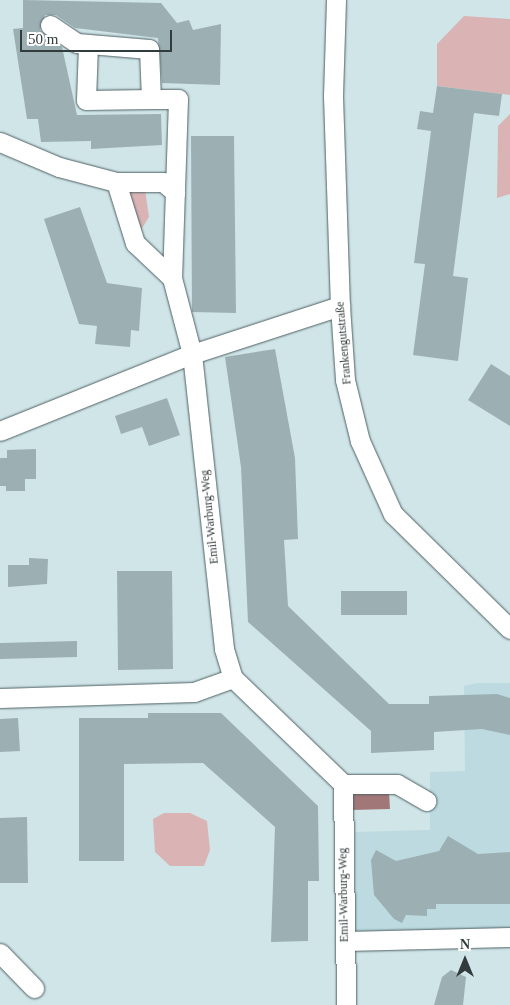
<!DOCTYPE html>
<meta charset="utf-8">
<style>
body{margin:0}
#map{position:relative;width:510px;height:1005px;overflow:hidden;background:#d0e5e8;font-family:"Times New Roman",serif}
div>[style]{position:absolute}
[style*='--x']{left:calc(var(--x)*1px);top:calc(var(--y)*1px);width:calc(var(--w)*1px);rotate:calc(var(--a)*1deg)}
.built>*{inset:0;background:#bcdae0}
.green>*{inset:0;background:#dab4b5}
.water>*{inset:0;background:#a27778}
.building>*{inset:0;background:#9cb0b3}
.roads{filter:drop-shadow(0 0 1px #4e6063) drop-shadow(0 0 1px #4e6063)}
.street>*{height:19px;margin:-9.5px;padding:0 9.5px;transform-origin:9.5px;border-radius:9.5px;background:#fff}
span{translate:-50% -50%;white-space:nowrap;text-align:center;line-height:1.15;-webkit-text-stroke:4px #fff;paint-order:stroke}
.street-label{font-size:12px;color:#333c3d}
.north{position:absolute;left:440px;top:935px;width:50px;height:50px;-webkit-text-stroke:4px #fff;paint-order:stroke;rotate:0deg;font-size:14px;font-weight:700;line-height:20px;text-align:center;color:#333c3d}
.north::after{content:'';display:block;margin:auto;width:18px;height:22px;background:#333c3d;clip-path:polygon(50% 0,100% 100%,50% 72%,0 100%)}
.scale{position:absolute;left:20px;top:30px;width:152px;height:22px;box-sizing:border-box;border:2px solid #333c3d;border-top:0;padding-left:6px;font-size:15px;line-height:18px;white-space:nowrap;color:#333c3d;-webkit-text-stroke:4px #fff;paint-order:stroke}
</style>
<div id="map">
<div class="built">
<div style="clip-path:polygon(477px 683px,510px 683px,510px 931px,355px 933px,355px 832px,430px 830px,430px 772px,465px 771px,464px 686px)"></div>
</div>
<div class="green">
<div style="clip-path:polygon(464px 16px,510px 19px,510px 95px,437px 86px,437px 44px)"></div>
<div style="clip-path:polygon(510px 114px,510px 194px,497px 198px,498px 126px)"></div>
<div style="clip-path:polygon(145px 189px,149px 217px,141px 230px,126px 191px)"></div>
<div style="clip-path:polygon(164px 813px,190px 813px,207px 821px,210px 850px,204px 866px,170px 866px,155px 852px,153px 819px)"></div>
</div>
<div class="water">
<div style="clip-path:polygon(389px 792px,390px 809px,352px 810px,352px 793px)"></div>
</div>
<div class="building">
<div style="clip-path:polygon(23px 0,161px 3px,177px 23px,189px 20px,193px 30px,221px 24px,220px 85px,162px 83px,158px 38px,75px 28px,56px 15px,45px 15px,40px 30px,62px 47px,77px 115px,161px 114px,162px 145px,91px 149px,91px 141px,41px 142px,38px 119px,27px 119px,13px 29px,23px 28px)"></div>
<div style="clip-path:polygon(437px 86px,502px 94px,499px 116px,474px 113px,453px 276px,468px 278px,458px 361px,413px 355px,425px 264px,414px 263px,431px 131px,417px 129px,420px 111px,433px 113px)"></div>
<div style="clip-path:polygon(191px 136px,234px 136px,236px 313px,192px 312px)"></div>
<div style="clip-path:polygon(80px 207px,107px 283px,142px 288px,139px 331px,131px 330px,130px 347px,95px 344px,97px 326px,79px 324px,44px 219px)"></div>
<div style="clip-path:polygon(275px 349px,295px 458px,298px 539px,284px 540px,288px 606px,389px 704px,429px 704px,429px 696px,497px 694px,510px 698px,510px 735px,482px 729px,434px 732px,434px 750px,371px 753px,371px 731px,248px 622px,241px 467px,225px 357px)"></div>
<div style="clip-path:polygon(491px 364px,510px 376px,510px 426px,468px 400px)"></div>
<div style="clip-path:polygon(167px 398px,180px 435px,149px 446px,142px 427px,121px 434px,115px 416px)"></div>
<div style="clip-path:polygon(36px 449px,36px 479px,25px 479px,25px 491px,6px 491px,6px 486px,0 486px,0 458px,7px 458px,7px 450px)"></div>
<div style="clip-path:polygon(29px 558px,48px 559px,47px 584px,8px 587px,8px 565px,29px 565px)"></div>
<div style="clip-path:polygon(117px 571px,172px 571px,173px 669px,118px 670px)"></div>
<div style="clip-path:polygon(341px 591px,407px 591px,407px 615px,341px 615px)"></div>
<div style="clip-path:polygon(77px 641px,77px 657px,0 659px,0 643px)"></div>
<div style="clip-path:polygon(148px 713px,221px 713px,318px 806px,319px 881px,308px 881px,308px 941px,271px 942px,275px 827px,203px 763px,124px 764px,124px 861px,79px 861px,79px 718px,148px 718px)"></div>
<div style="clip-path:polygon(18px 718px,20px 751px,0 752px,0 719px)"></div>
<div style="clip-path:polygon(27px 817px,28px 883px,0 883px,0 818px)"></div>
<div style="clip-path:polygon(448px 836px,478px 854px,510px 852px,510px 904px,436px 904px,436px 909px,427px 909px,427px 916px,406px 915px,402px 923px,394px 919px,374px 895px,371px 860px,376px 850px,396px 861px,439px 851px)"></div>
<div style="clip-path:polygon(451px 970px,466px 977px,463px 1005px,434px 1005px,442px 977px)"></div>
</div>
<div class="roads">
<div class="street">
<div style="--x:336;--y:0;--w:96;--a:91.8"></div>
<div style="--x:333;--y:96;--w:210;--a:88.1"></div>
<div style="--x:340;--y:306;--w:74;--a:86.1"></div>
<div style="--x:345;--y:380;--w:63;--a:76.2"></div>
<div style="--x:360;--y:441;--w:80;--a:65.7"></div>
<div style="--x:393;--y:514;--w:164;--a:44.5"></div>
<div style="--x:50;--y:25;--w:32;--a:34"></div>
<div style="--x:77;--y:43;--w:72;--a:4.8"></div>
<div style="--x:149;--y:49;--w:50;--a:87.7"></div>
<div style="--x:151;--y:99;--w:27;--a:0"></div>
<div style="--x:178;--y:99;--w:179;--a:91.9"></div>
<div style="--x:88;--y:45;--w:55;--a:92.1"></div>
<div style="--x:86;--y:100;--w:65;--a:-0.9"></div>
<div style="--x:0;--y:142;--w:64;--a:23"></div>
<div style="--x:59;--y:167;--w:59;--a:14.7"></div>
<div style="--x:116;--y:182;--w:64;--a:72.7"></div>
<div style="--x:135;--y:243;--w:51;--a:43.4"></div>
<div style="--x:172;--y:278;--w:79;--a:75.3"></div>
<div style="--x:192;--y:354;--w:297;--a:83.8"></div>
<div style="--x:224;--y:649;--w:30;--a:73"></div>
<div style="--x:233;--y:678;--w:153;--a:43.9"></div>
<div style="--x:343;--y:784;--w:221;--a:89.2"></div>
<div style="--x:116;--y:182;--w:47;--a:0"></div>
<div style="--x:163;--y:182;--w:16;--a:40"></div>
<div style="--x:0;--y:431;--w:207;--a:-21.9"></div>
<div style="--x:192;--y:354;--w:156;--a:-18"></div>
<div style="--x:0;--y:698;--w:194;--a:-1.8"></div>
<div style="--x:194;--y:692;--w:41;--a:-19.7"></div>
<div style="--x:343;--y:784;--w:54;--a:0"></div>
<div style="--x:397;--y:784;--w:34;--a:30"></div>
<div style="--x:345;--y:941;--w:165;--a:-1.4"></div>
<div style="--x:0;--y:953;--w:49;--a:45.8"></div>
</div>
</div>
<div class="street-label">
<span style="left:344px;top:343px;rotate:-95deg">Frankengutstraße</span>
<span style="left:210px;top:517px;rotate:-96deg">Emil-Warburg-Weg</span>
<span style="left:344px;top:895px;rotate:-91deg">Emil-Warburg-Weg</span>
</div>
<div class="north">N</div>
<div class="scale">50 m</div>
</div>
